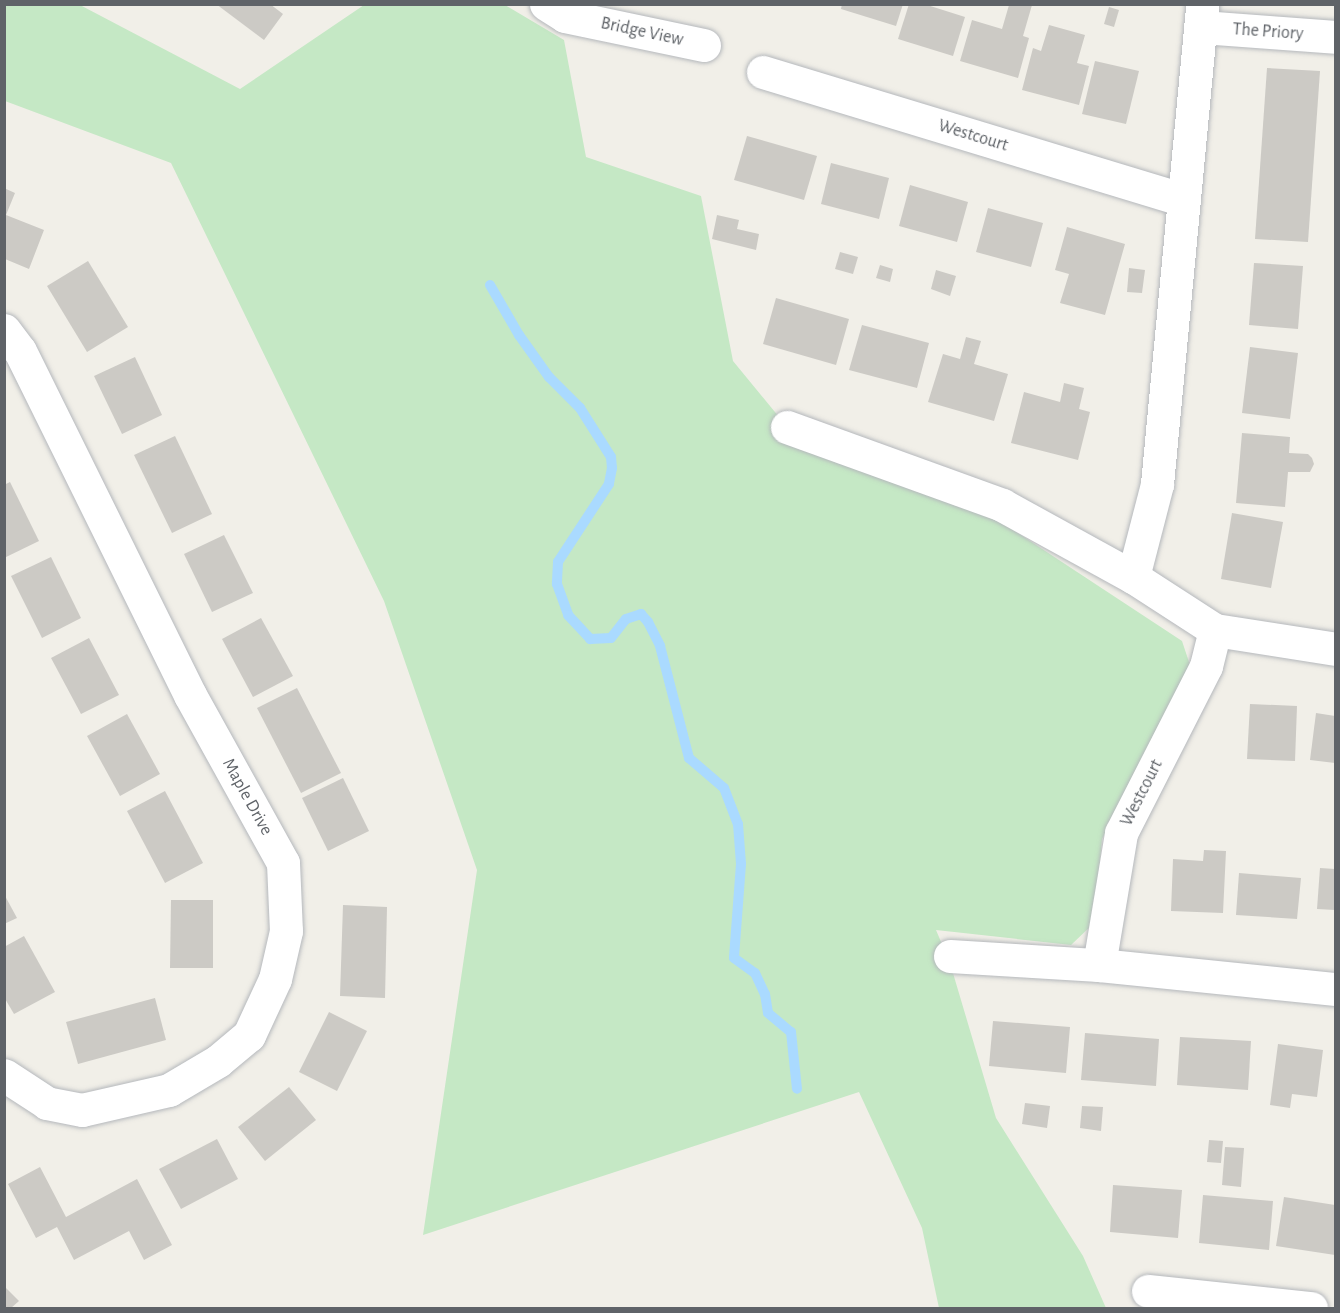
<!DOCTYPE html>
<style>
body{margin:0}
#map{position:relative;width:1340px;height:1313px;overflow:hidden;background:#f1efe8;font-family:"Alegreya Sans",sans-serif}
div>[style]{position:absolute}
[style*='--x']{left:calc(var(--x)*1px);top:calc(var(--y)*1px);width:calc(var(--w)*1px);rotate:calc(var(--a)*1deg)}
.green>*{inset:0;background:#c5e8c5}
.stream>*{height:10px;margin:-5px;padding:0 5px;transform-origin:5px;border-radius:5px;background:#aadaff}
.building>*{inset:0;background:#cccac5}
.roads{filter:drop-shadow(0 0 2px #b5b8bc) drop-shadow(0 0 2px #b5b8bc)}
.minor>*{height:33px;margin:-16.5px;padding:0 16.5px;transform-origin:16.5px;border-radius:16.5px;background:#fff}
span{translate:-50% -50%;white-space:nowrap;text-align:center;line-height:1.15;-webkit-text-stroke:5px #fff;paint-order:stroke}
.street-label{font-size:18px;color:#5f6368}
.frame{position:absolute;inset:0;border:6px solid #5f6368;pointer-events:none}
</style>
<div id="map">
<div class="green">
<div style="clip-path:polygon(4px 5px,80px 5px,240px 89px,364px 5px,505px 5px,564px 40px,586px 157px,701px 196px,733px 361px,807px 451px,995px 518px,1182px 641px,1191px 668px,1102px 839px,1094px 923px,1071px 945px,936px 930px,950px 963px,996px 1118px,1083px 1256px,1106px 1308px,939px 1308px,922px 1228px,859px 1092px,423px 1235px,477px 870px,384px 601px,171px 163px,5px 101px)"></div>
</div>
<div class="stream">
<div style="--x:490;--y:285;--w:58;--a:59.9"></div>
<div style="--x:519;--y:335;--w:52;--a:54.5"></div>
<div style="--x:549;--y:377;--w:44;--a:45"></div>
<div style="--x:580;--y:408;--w:58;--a:57.7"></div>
<div style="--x:611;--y:457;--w:11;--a:85"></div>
<div style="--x:612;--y:468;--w:16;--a:101"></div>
<div style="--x:609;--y:484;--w:93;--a:123.2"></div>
<div style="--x:558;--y:562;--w:22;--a:93"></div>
<div style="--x:557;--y:584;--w:33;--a:70"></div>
<div style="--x:568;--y:615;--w:33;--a:47"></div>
<div style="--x:590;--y:639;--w:21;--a:-3"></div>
<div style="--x:611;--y:638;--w:24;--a:-52"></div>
<div style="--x:626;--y:619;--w:16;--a:-18"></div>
<div style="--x:641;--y:614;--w:11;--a:49"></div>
<div style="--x:648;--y:622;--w:27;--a:63"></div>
<div style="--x:660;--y:646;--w:116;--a:75.5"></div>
<div style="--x:689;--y:758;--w:46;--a:40.6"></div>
<div style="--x:724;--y:788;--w:39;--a:69"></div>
<div style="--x:738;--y:824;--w:40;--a:85.7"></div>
<div style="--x:741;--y:864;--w:94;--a:94.3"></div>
<div style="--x:734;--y:958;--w:26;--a:36"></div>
<div style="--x:755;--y:973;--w:23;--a:65"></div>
<div style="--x:765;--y:994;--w:19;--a:81"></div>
<div style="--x:768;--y:1013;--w:30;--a:40"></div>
<div style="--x:791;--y:1032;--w:57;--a:84"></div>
</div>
<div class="building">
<div style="clip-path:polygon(216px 4px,270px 4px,283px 14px,264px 40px)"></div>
<div style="clip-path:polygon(842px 4px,903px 4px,896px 26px,841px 9px)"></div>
<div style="clip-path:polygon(909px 4px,924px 4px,965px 17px,953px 56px,898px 39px)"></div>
<div style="clip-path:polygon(1009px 5px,1032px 5px,1023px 36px,1029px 38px,1018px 78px,960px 61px,972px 20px,1002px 29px)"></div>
<div style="clip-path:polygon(1109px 7px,1119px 10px,1114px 27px,1104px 24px)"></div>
<div style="clip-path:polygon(1049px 25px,1085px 35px,1077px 63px,1089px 66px,1079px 105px,1022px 90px,1033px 48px,1041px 51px)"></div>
<div style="clip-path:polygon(1095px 61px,1139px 71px,1126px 124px,1082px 114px)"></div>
<div style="clip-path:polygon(1267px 68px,1320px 71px,1308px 242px,1255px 239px)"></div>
<div style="clip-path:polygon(747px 136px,817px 156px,804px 200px,734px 180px)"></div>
<div style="clip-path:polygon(831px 163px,889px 178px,879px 219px,821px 204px)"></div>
<div style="clip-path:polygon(910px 185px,968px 202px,957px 242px,899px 226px)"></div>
<div style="clip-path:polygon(4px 188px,15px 193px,6px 215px,44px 230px,29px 269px,5px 259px)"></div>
<div style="clip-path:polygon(988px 208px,1043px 223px,1031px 267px,976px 252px)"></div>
<div style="clip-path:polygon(717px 215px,739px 220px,737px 229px,759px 234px,756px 250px,712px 239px)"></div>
<div style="clip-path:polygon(1067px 227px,1125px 244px,1105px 315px,1060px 303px,1069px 274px,1055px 270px)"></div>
<div style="clip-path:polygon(840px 252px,858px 257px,853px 274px,835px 269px)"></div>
<div style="clip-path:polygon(88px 261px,128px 327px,87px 352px,47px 286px)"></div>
<div style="clip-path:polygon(1254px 263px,1303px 266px,1298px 329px,1249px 325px)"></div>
<div style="clip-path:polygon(880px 265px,893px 269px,890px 282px,876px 278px)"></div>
<div style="clip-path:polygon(1129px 268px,1145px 270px,1142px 293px,1127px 292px)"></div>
<div style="clip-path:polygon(936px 270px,956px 276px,950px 296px,931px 289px)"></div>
<div style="clip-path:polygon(776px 298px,849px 319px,836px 365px,763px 344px)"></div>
<div style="clip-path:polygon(862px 325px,929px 343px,917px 388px,849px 370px)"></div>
<div style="clip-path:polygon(966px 337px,981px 341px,974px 364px,1008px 374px,994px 421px,928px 402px,943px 354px,960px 359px)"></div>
<div style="clip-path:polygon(1250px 347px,1298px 353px,1290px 419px,1242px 413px)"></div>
<div style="clip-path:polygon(135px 357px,162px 415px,122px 434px,94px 376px)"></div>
<div style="clip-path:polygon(1064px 383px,1084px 388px,1079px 409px,1090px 412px,1078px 460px,1011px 443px,1024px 392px,1060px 402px)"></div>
<div style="clip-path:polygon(1242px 433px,1290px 437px,1289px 453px,1308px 454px,1312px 458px,1314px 464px,1310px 472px,1288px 472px,1285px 507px,1236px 503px)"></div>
<div style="clip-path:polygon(175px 436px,212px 514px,172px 533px,134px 455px)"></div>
<div style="clip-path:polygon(10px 482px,39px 541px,4px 558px,4px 485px)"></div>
<div style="clip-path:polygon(1232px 513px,1283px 522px,1271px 588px,1221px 579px)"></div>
<div style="clip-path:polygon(224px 535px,253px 593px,212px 612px,184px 554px)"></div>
<div style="clip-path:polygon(51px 557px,81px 618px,42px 638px,11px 576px)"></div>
<div style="clip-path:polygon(261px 618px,293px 676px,253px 697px,222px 639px)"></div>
<div style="clip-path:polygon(89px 638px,119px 695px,81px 714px,51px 658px)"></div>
<div style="clip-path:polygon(297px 688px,341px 773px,301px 793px,257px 708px)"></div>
<div style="clip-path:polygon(1250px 704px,1297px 706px,1295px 761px,1247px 759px)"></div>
<div style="clip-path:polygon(1316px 713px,1335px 716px,1335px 763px,1310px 760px)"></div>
<div style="clip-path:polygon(127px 714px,160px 774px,120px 796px,87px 736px)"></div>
<div style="clip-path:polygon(343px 778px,369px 831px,328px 851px,302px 798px)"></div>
<div style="clip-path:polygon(165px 791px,203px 863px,165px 883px,127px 811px)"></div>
<div style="clip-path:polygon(1204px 850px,1226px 851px,1223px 913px,1171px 911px,1173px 859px,1203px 861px)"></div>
<div style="clip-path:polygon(1320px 868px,1335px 869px,1335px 910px,1317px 909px)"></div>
<div style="clip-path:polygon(1239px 873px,1301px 878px,1297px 919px,1236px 915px)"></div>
<div style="clip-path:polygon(4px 894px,17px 918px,4px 924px)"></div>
<div style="clip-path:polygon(171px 900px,213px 900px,213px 968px,170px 968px)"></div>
<div style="clip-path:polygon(343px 905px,387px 907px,385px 998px,340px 996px)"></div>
<div style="clip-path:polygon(24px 936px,55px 992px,14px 1014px,4px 997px,4px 947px)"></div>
<div style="clip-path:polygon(155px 998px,166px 1040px,78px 1064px,66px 1022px)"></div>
<div style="clip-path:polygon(329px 1012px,367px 1031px,337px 1091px,299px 1072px)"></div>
<div style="clip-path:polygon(993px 1021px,1070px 1027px,1066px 1073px,989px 1066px)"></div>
<div style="clip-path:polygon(1085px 1033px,1159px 1039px,1156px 1086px,1081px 1080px)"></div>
<div style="clip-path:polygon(1180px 1037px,1251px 1041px,1248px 1090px,1177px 1085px)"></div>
<div style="clip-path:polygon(1278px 1044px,1323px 1050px,1317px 1097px,1292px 1094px,1290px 1108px,1270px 1105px)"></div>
<div style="clip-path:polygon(289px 1087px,316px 1120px,265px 1161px,238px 1127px)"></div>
<div style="clip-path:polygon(1025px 1103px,1050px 1106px,1047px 1128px,1022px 1124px)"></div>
<div style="clip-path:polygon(1082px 1106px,1103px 1107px,1101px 1131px,1080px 1128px)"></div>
<div style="clip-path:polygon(217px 1139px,238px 1179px,181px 1209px,159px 1169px)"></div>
<div style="clip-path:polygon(1209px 1140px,1223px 1141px,1221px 1163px,1207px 1162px)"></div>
<div style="clip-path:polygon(1225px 1147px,1244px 1148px,1241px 1187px,1222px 1185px)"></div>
<div style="clip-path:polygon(40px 1167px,66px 1217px,137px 1179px,172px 1245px,144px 1260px,129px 1231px,74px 1260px,57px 1227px,36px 1238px,8px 1184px)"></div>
<div style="clip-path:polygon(1113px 1185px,1182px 1190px,1178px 1238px,1110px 1232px)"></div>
<div style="clip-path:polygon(1203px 1195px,1273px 1201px,1269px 1250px,1199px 1243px)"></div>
<div style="clip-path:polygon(1284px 1197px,1335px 1205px,1335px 1255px,1276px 1246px)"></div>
<div style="clip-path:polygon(4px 1286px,19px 1301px,11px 1308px,4px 1308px)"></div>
</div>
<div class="roads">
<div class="minor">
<div style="--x:546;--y:4;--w:22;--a:32"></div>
<div style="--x:565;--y:16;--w:142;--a:11.8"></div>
<div style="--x:1201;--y:27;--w:135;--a:4.2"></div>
<div style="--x:763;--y:72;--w:438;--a:16.9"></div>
<div style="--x:4;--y:330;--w:26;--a:53"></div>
<div style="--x:20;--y:351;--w:384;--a:63.7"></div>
<div style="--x:190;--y:695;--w:192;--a:61"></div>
<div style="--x:283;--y:863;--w:68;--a:87.5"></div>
<div style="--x:286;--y:931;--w:49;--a:102.9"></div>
<div style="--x:275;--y:979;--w:62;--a:114.9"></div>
<div style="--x:249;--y:1035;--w:40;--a:140"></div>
<div style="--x:218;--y:1061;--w:57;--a:149.4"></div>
<div style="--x:169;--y:1090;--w:89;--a:167.1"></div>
<div style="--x:82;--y:1110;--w:36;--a:-169"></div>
<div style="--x:47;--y:1103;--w:51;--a:-146.9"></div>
<div style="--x:787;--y:427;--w:229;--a:19.9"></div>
<div style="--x:1002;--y:505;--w:149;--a:28.8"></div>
<div style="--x:1133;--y:577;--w:98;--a:32.9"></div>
<div style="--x:1215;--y:630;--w:122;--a:8.9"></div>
<div style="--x:1133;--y:577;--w:96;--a:-75.5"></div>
<div style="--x:1157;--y:484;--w:482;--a:-84.6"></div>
<div style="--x:950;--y:956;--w:149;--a:3.5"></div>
<div style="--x:1099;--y:965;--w:238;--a:5.8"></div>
<div style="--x:1099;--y:965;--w:134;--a:-80.5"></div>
<div style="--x:1121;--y:833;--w:187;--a:-63"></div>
<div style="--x:1206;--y:666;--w:37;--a:-76"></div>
<div style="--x:1148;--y:1291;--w:164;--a:6"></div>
</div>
</div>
<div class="street-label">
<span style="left:642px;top:32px;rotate:12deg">Bridge View</span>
<span style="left:1268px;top:32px;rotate:4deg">The Priory</span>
<span style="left:973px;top:136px;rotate:17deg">Westcourt</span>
<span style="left:1142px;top:793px;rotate:-63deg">Westcourt</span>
<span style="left:247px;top:797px;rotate:61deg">Maple Drive</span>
</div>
<div class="frame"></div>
</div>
